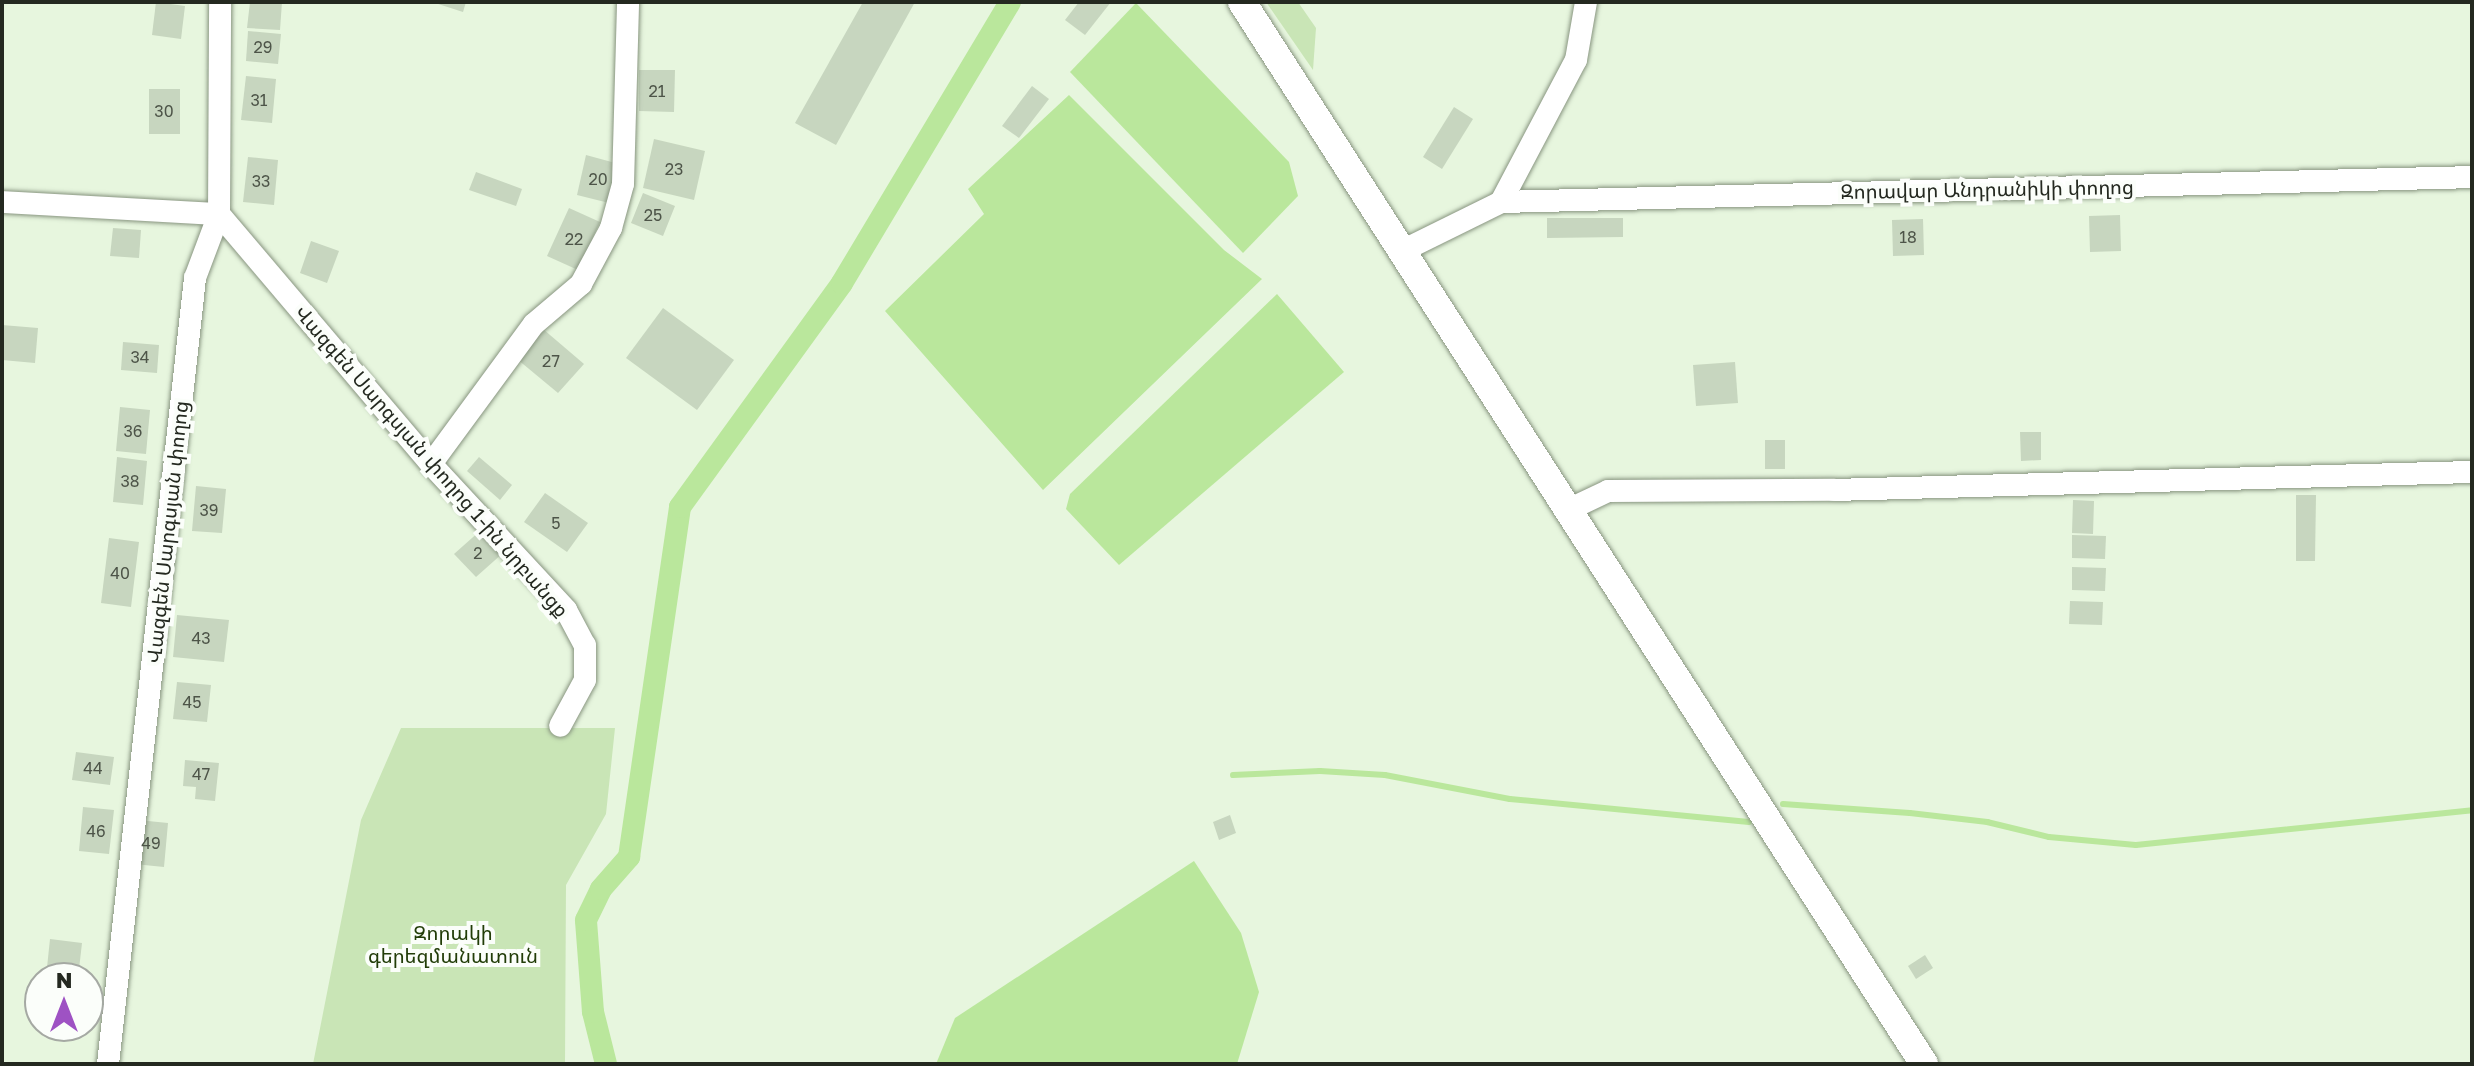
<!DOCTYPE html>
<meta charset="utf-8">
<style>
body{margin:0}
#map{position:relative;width:2474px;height:1066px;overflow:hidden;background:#e7f6de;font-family:"Golos Text","Noto Sans Armenian",sans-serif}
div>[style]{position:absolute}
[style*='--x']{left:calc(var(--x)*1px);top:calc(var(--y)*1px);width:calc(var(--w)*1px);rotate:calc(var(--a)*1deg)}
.green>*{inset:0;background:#c9e5b6}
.water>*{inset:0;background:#bae79c}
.stream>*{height:6px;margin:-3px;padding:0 3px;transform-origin:3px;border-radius:3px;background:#bae79c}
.canal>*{height:22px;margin:-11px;padding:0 11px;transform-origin:11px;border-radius:11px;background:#bae79c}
.building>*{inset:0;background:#c7d6bf}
.roads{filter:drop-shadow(0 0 2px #889580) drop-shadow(0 0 2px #889580)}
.minor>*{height:22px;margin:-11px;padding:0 11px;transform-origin:11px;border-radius:11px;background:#fff}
.major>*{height:28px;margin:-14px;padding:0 14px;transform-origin:14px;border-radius:14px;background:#fff}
span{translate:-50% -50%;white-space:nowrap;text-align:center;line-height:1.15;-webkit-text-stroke:8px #fbfefa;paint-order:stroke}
.number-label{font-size:16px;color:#4d5448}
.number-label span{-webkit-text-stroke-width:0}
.street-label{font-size:20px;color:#242920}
.park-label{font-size:20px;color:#223d08}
.frame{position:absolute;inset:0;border:4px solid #242920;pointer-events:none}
.north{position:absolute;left:24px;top:962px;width:80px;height:80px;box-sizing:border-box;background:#fbfefa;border:2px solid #a5a9a3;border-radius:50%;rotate:0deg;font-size:22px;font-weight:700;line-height:32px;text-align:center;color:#242920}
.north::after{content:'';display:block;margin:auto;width:28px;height:36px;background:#9e52c3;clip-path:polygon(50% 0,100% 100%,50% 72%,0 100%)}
</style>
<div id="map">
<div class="green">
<div style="clip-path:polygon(1266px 2px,1298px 2px,1316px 28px,1313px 70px)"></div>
<div style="clip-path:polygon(401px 728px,615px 728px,606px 814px,566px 885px,565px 1064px,313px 1064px,361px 820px)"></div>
</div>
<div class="water">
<div style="clip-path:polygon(1136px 3px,1289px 162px,1298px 196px,1243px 253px,1070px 72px)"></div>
<div style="clip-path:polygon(1069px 95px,1224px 250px,1262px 279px,1043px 490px,885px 311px,984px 214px,968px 189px)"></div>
<div style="clip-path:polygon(1277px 294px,1344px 372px,1119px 565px,1066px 509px,1070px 494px)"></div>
<div style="clip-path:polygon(1194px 861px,1241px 933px,1259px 992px,1237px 1064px,936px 1064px,955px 1018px)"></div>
</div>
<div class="stream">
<div style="--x:1233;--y:775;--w:87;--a:-2.6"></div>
<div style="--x:1320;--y:771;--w:65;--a:3.5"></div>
<div style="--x:1385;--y:775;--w:127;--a:10.9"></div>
<div style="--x:1510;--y:799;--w:240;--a:5.5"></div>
<div style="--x:1783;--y:804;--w:127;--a:4.1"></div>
<div style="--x:1910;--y:813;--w:78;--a:6.7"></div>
<div style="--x:1987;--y:822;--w:64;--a:13.6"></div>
<div style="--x:2049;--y:837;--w:87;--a:5.3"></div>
<div style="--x:2136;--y:845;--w:338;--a:-5.9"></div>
</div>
<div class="canal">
<div style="--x:606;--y:1064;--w:54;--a:-104"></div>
<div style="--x:593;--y:1012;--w:92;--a:-94.4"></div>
<div style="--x:586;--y:920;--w:34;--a:-64"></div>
<div style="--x:601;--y:889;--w:43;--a:-48.8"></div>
<div style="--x:629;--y:857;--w:354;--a:-81.7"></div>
<div style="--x:680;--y:507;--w:276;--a:-54.1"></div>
<div style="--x:842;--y:283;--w:327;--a:-59.1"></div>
</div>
<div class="building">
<div style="clip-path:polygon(156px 2px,185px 6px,181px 39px,152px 35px)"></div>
<div style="clip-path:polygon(250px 2px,282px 2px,280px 30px,247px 28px)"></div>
<div style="clip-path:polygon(432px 2px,466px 2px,463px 12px)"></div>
<div style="clip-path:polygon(863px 2px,915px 2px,836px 145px,795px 123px)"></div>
<div style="clip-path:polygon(1079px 2px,1111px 2px,1085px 35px,1065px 20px)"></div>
<div style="clip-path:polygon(248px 31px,281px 34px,278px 64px,246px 61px)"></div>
<div style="clip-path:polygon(639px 70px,675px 70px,674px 112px,639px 111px)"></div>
<div style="clip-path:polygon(246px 76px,276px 79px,272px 123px,241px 120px)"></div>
<div style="clip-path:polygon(1032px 86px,1049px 99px,1019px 138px,1002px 126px)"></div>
<div style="clip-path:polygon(149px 89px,180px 89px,180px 134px,149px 134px)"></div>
<div style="clip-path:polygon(1454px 107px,1473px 119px,1442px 169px,1423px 157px)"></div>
<div style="clip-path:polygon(654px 139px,705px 151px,694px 200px,643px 188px)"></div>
<div style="clip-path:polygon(586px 155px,619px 164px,609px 203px,577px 195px)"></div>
<div style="clip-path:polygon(248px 157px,278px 160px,274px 205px,243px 202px)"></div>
<div style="clip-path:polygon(476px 172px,522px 189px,516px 206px,469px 190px)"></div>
<div style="clip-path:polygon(643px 193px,675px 206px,663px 236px,631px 223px)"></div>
<div style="clip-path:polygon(569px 208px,600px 222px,578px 270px,547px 256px)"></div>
<div style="clip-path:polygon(2120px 215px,2121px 251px,2090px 252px,2089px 216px)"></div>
<div style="clip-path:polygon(1547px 218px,1623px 218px,1623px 237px,1547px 238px)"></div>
<div style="clip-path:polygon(1923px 219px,1924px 255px,1893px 256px,1892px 220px)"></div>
<div style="clip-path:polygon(113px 228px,141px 230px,139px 258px,110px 256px)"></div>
<div style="clip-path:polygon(311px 241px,339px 251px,327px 283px,300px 273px)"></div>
<div style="clip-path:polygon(663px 308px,734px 360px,697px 410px,626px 358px)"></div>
<div style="clip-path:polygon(2px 325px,38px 328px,35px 363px,2px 360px)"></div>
<div style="clip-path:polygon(543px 329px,584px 364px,558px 393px,517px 359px)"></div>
<div style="clip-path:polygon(123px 342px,159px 345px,157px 373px,121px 370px)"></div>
<div style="clip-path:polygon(1735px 362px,1738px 403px,1696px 406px,1693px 365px)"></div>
<div style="clip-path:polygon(120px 407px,150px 410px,146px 454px,116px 451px)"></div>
<div style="clip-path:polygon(2020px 432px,2041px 432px,2041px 460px,2021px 461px)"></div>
<div style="clip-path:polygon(1765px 440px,1785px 440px,1785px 469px,1765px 469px)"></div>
<div style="clip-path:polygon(117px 457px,147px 461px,143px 505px,113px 502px)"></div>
<div style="clip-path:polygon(479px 457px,512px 485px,500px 500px,467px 471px)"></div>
<div style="clip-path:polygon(196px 486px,226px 489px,222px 533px,192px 531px)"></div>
<div style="clip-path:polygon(545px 493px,588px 523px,567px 552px,524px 522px)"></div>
<div style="clip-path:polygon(2296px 495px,2316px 495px,2315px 561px,2296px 561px)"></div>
<div style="clip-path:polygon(2073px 500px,2094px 501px,2093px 534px,2072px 533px)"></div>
<div style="clip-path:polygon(481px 530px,503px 553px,476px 577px,454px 554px)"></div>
<div style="clip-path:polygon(2072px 535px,2106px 536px,2105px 559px,2072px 558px)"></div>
<div style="clip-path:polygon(109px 538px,139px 542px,131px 607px,101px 603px)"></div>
<div style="clip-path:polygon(2072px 567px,2106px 568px,2105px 591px,2072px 590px)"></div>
<div style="clip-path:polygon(2070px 601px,2103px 602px,2102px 625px,2069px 624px)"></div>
<div style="clip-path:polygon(177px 615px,229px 620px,224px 662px,173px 657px)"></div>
<div style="clip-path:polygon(177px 682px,211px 685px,207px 722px,173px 719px)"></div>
<div style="clip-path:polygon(76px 752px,114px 757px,110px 785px,72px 780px)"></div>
<div style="clip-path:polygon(185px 760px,219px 763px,215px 801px,195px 799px,196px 787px,183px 786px)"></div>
<div style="clip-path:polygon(83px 807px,114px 810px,109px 854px,79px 851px)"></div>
<div style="clip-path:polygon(1230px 815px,1236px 833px,1219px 840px,1213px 822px)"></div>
<div style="clip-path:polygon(138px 820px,168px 823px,164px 867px,134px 864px)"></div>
<div style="clip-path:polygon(50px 939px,82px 943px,78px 978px,46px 977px)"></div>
<div style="clip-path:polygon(1925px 955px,1933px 968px,1916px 979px,1908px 966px)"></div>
</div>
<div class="roads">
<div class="minor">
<div style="--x:2;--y:202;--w:217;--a:3.2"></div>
<div style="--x:1501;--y:202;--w:971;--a:-1.47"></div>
<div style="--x:219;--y:214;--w:328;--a:49.7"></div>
<div style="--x:431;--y:464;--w:199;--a:47.2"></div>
<div style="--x:566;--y:610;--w:40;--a:62"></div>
<div style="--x:585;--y:645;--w:35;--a:90"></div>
<div style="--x:585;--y:680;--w:52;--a:118.5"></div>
<div style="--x:1404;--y:250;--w:108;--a:-26.3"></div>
<div style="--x:1501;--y:202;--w:161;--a:-62.2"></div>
<div style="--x:1576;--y:60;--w:59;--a:-80.2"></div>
<div style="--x:431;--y:464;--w:174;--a:-53.7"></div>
<div style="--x:534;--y:324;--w:62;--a:-40.4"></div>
<div style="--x:581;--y:284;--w:64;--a:-61.8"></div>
<div style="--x:611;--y:228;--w:46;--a:-74.7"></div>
<div style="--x:623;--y:184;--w:182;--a:-88.4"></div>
<div style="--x:1568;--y:510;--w:44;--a:-25.4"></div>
<div style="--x:1608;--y:491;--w:226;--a:-0.3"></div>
<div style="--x:1834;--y:490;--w:638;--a:-1.62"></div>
<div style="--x:108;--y:1064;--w:791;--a:-83.68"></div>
<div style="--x:195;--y:278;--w:68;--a:-69.4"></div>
<div style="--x:219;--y:214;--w:212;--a:-89.7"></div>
</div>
<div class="major">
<div style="--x:1242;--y:2;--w:1262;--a:57.29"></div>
</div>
</div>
<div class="number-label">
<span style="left:263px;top:47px">29</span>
<span style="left:657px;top:91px">21</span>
<span style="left:259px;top:100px">31</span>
<span style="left:164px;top:111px">30</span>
<span style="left:674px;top:169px">23</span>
<span style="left:598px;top:179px">20</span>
<span style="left:261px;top:181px">33</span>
<span style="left:653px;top:215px">25</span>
<span style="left:1908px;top:237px">18</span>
<span style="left:574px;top:239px">22</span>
<span style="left:140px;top:357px">34</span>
<span style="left:551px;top:361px">27</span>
<span style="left:133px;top:431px">36</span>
<span style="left:130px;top:481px">38</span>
<span style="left:209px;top:510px">39</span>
<span style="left:556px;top:523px">5</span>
<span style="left:478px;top:553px">2</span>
<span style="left:120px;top:573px">40</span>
<span style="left:201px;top:638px">43</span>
<span style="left:192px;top:702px">45</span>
<span style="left:93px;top:768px">44</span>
<span style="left:201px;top:774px">47</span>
<span style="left:96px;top:831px">46</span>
<span style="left:151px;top:843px">49</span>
</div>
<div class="street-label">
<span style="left:1987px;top:189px;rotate:-1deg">Զորավար Անդրանիկի փողոց</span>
<span style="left:432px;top:461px;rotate:49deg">Վազգեն Սարգսյան փողոց 1-ին նրբանցք</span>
<span style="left:167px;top:532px;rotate:-84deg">Վազգեն Սարգսյան փողոց</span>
</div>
<div class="park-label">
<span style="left:453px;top:944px">Զորակի<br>գերեզմանատուն</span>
</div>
<div class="frame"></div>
<div class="north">N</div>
</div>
